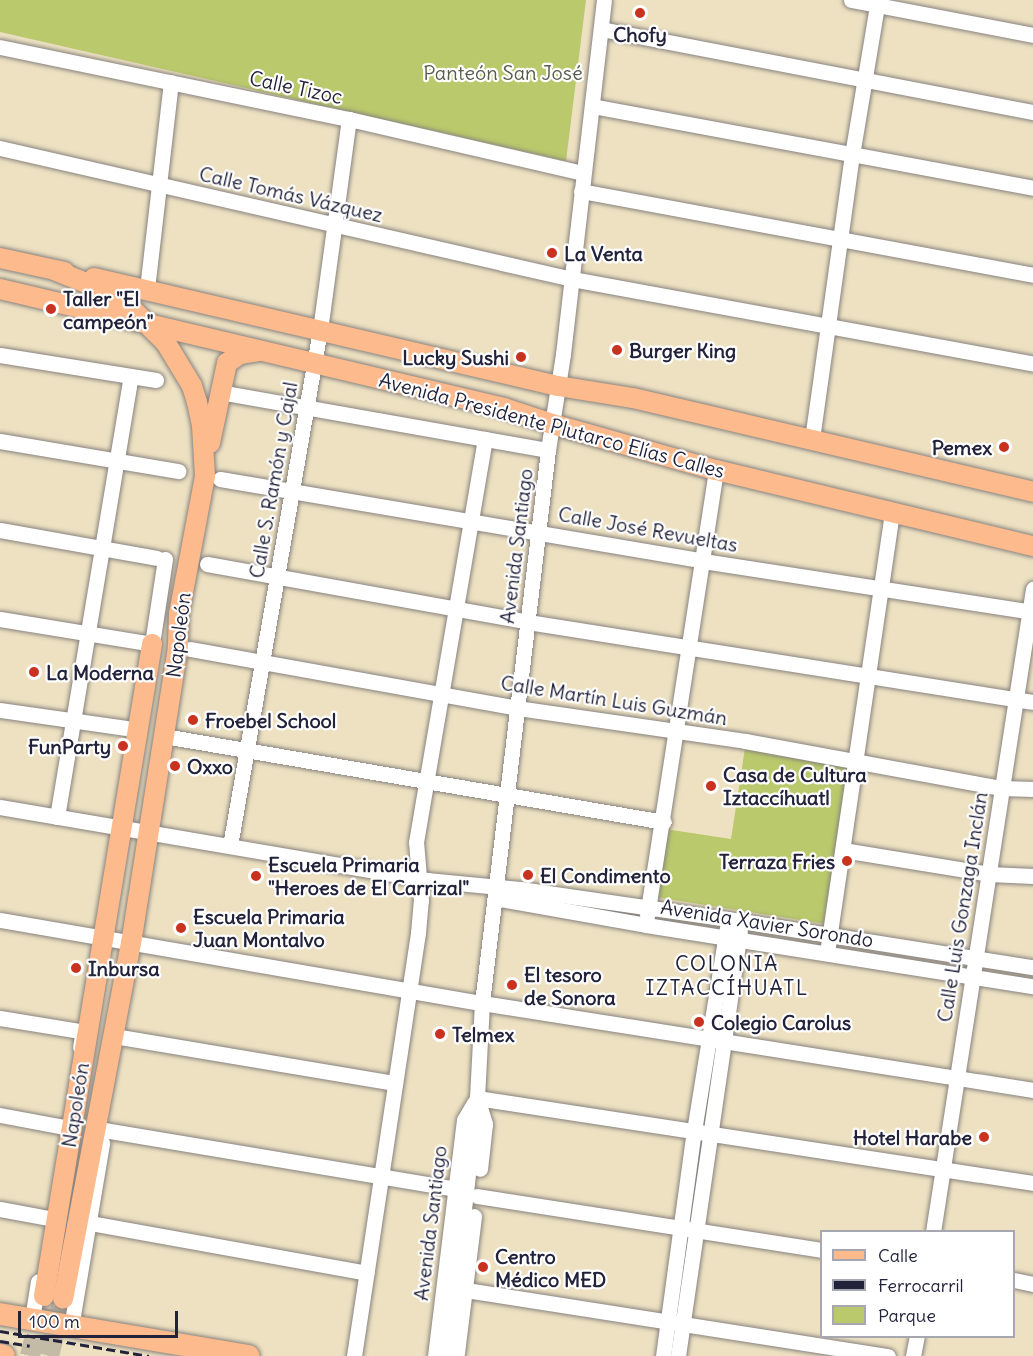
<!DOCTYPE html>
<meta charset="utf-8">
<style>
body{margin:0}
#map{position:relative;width:1033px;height:1356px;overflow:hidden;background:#ede1c2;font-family:Delius,sans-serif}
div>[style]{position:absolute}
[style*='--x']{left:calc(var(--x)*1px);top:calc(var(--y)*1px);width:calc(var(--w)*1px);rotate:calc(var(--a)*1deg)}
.green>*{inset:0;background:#bac96c}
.major-tunnel>*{height:20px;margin-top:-10px;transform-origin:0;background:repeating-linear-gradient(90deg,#c4bba7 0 20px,transparent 0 30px)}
.roads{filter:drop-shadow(0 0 2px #88827e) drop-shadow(0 0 2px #88827e)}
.minor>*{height:15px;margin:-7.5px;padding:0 7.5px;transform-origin:7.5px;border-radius:7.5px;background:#fff}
.major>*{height:20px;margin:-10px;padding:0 10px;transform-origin:10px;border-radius:10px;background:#fcba8d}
.highway>*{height:22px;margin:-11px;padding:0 11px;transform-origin:11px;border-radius:11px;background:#fcba8d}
.rail>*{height:3px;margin-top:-1.5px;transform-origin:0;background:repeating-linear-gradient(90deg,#22223b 0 9px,transparent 0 13.5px)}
.dots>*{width:16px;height:16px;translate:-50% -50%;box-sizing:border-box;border:3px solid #fff;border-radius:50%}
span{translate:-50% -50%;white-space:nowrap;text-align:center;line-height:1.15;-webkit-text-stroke:4.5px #fff;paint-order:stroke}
.poi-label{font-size:20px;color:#22223b;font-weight:700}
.left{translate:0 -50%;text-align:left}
.right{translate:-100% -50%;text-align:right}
.park-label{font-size:20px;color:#575c4c}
.street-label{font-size:20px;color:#22223b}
.neighbourhood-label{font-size:21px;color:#22223b;letter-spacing:1.5px}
.legend{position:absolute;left:820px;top:1230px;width:195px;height:108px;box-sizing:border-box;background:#fff;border:2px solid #a7a7b1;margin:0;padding:8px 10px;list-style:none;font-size:18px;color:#22223b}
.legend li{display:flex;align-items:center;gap:12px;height:30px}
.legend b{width:30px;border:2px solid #a7a7b1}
.scale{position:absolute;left:18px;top:1311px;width:160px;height:27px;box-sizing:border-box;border:3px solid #22223b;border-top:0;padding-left:8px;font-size:18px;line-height:21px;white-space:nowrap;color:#22223b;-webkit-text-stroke:4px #fff;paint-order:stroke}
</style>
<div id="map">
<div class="green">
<div style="clip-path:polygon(0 0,586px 0,566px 161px,0 32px)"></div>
<div style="clip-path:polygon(745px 748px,851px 764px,826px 924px,655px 897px,665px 829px,731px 839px)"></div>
</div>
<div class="major-tunnel">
<div style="--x:30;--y:1356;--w:51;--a:-76.5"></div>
<div style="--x:49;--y:1356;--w:59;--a:-76.2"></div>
</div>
<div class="roads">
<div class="minor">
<div style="--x:851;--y:0;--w:185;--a:10.9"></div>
<div style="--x:601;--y:29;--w:440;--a:10.9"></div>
<div style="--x:0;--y:47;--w:356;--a:11.7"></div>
<div style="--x:349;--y:119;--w:240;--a:13"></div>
<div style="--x:592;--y:106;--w:449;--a:10.5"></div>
<div style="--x:0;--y:148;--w:587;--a:12.9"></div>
<div style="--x:572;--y:279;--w:469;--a:10.4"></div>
<div style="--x:581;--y:191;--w:460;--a:10.5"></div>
<div style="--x:147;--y:289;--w:208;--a:-83.4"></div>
<div style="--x:0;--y:355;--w:158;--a:9.1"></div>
<div style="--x:219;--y:392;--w:334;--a:10"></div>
<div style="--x:812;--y:439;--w:287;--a:-82"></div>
<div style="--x:852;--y:155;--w:157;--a:-80.5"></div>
<div style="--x:0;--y:441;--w:181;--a:9.6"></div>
<div style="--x:220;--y:479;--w:490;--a:9.6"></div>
<div style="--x:703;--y:561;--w:334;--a:8.8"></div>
<div style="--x:0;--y:530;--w:159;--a:10.1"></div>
<div style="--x:207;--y:564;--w:326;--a:10.2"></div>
<div style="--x:528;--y:622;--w:511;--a:9"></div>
<div style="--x:0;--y:619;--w:154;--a:9.3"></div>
<div style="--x:152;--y:644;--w:86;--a:-81.3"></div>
<div style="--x:190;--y:649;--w:332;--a:10.2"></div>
<div style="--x:517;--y:708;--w:230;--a:8.2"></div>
<div style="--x:745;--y:741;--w:261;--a:10.4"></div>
<div style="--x:1002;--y:788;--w:31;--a:2"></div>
<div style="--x:0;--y:710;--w:127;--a:8.1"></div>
<div style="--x:164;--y:736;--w:507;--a:9.76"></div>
<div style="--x:0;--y:807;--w:433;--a:9.7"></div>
<div style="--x:427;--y:880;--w:93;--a:5.5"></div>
<div style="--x:520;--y:889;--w:223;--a:8.2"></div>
<div style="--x:741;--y:921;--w:296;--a:9"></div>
<div style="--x:57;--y:817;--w:447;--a:-80.5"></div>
<div style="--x:230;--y:846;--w:524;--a:-80.11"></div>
<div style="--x:320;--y:330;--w:213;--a:-82.2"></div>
<div style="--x:843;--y:850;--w:148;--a:9.3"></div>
<div style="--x:989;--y:874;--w:44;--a:2.6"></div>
<div style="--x:495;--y:898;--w:153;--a:10.1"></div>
<div style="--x:646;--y:925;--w:392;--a:9"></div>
<div style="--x:647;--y:916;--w:451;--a:-81.2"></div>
<div style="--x:0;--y:920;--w:489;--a:9.8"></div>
<div style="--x:482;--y:1003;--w:558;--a:8.97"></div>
<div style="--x:828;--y:946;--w:438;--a:-81.6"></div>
<div style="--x:0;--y:1018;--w:80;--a:9.3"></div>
<div style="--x:79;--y:1031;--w:6;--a:59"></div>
<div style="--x:82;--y:1036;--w:11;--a:100"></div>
<div style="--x:114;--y:1036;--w:285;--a:9.5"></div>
<div style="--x:477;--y:1098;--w:562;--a:8.69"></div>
<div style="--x:479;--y:1104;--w:21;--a:73"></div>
<div style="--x:485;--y:1124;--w:45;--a:96.3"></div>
<div style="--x:0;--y:1115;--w:66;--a:10.5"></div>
<div style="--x:104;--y:1130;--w:356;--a:9.5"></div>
<div style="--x:477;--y:1196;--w:349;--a:8.9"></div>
<div style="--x:0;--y:1209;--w:50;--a:10.4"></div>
<div style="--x:90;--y:1223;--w:281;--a:10.2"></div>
<div style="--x:933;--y:1232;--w:651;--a:-81.16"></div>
<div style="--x:1014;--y:1280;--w:19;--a:12"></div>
<div style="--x:466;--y:1290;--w:427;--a:8.9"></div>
<div style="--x:32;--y:1319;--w:38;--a:-81"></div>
<div style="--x:71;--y:1327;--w:187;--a:-80.4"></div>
<div style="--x:457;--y:1353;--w:138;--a:-82.9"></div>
<div style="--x:354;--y:1356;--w:428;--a:-81.4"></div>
<div style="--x:418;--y:933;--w:32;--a:-85"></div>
<div style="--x:421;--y:901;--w:59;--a:-94.8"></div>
<div style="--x:416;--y:842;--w:409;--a:-80.3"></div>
<div style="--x:435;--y:1356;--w:238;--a:-83"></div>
<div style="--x:464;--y:1120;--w:20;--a:-60"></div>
<div style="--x:447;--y:1356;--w:260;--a:-83.4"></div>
<div style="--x:477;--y:1098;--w:95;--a:-87"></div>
<div style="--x:482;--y:1003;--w:557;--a:-83.19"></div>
<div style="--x:548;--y:450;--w:97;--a:-81.1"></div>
<div style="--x:563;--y:354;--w:356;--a:-83.4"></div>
<div style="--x:663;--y:1356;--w:227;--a:-82.2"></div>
<div style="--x:694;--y:1131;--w:206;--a:-80.8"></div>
<div style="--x:678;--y:1356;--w:429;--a:-81.7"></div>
<div style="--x:913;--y:1356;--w:20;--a:-79"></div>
</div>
<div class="major">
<div style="--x:0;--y:258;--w:66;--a:12.2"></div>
<div style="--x:54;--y:270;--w:56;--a:22"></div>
<div style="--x:106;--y:291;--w:27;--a:33"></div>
<div style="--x:129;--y:306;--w:52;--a:45"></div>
<div style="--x:166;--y:343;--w:50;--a:58.8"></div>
<div style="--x:192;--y:386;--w:17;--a:73"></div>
<div style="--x:197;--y:402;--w:25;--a:78"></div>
<div style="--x:202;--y:426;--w:50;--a:86.6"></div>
<div style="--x:205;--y:476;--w:139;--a:100.7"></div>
<div style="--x:179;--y:613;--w:34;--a:92"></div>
<div style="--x:178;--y:647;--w:300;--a:99"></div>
<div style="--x:131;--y:943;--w:362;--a:100.8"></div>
<div style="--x:94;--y:278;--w:476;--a:13.1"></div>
<div style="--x:558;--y:386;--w:76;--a:9.1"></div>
<div style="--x:633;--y:398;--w:411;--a:13.2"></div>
<div style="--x:0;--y:289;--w:518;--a:13.28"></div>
<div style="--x:504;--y:408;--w:51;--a:18.4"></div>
<div style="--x:552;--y:424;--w:170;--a:15.7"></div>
<div style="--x:716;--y:470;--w:326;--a:13.5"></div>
<div style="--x:210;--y:443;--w:82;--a:-78"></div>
<div style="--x:227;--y:363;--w:16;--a:-35"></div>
<div style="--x:240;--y:354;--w:20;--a:-9"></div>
<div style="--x:44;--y:1296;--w:661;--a:-80.59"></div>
</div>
<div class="highway">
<div style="--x:0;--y:1314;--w:252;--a:9.6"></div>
<div style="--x:0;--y:1355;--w:4;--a:14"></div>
</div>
</div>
<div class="rail">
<div style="--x:0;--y:1331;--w:151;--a:9.5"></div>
<div style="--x:0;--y:1341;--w:30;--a:9"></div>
</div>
<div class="dots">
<div style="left:640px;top:13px;background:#c8321e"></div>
<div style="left:552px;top:253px;background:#c8321e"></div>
<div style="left:51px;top:309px;background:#c8321e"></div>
<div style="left:617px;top:350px;background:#c8321e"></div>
<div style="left:521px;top:357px;background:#c8321e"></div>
<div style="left:1004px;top:447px;background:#c8321e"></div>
<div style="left:34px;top:672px;background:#c8321e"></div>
<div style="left:193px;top:720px;background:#c8321e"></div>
<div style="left:123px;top:746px;background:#c8321e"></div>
<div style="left:175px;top:766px;background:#c8321e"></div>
<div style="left:711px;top:786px;background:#c8321e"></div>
<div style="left:847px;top:861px;background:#c8321e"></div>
<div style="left:528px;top:875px;background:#c8321e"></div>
<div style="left:256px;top:876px;background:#c8321e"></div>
<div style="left:181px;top:928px;background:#c8321e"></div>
<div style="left:76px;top:968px;background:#c8321e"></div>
<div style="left:512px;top:985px;background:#c8321e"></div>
<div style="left:699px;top:1022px;background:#c8321e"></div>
<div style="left:440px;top:1034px;background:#c8321e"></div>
<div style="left:984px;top:1137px;background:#c8321e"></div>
<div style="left:483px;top:1267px;background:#c8321e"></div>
</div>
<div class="poi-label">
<span style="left:640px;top:34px">Chofy</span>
<span class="left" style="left:564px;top:253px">La Venta</span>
<span class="left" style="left:63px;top:310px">Taller "El<br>campeón"</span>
<span class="left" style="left:629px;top:350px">Burger King</span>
<span class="right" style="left:509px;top:357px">Lucky Sushi</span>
<span class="right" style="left:992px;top:447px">Pemex</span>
<span class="left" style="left:46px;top:672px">La Moderna</span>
<span class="left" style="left:205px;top:720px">Froebel School</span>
<span class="right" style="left:111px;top:746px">FunParty</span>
<span class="left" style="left:187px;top:766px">Oxxo</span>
<span class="left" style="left:723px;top:786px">Casa de Cultura<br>Iztaccíhuatl</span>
<span class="right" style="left:835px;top:861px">Terraza Fries</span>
<span class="left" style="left:268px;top:876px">Escuela Primaria<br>"Heroes de El Carrizal"</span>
<span class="left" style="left:540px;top:875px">El Condimento</span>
<span class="left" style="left:193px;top:928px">Escuela Primaria<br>Juan Montalvo</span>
<span class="left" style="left:88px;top:968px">Inbursa</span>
<span class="left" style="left:524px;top:986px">El tesoro<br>de Sonora</span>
<span class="left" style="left:711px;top:1022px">Colegio Carolus</span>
<span class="left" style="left:452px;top:1034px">Telmex</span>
<span class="right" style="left:972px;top:1137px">Hotel Harabe</span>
<span class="left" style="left:495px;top:1268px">Centro<br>Médico MED</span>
</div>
<div class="park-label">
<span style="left:503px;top:72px">Panteón San José</span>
</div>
<div class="street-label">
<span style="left:296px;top:87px;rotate:12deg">Calle Tizoc</span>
<span style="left:291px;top:194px;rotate:13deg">Calle Tomás Vázquez</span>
<span style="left:552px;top:425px;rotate:15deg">Avenida Presidente Plutarco Elías Calles</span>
<span style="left:273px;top:480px;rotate:-80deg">Calle S. Ramón y Cajal</span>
<span style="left:648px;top:529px;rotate:10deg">Calle José Revueltas</span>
<span style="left:516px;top:546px;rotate:-83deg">Avenida Santiago</span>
<span style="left:178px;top:635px;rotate:-83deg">Napoleón</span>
<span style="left:614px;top:700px;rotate:9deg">Calle Martín Luis Guzmán</span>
<span style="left:962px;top:907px;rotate:-81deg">Calle Luis Gonzaga Inclán</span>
<span style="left:767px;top:923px;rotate:9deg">Avenida Xavier Sorondo</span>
<span style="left:75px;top:1105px;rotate:-81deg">Napoleón</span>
<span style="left:430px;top:1223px;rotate:-83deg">Avenida Santiago</span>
</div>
<div class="neighbourhood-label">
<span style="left:727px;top:976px">COLONIA<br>IZTACCÍHUATL</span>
</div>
<ul class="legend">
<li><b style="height:8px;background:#fcba8d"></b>Calle</li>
<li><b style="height:8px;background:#22223b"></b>Ferrocarril</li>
<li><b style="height:16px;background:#bac96c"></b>Parque</li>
</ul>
<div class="scale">100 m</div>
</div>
